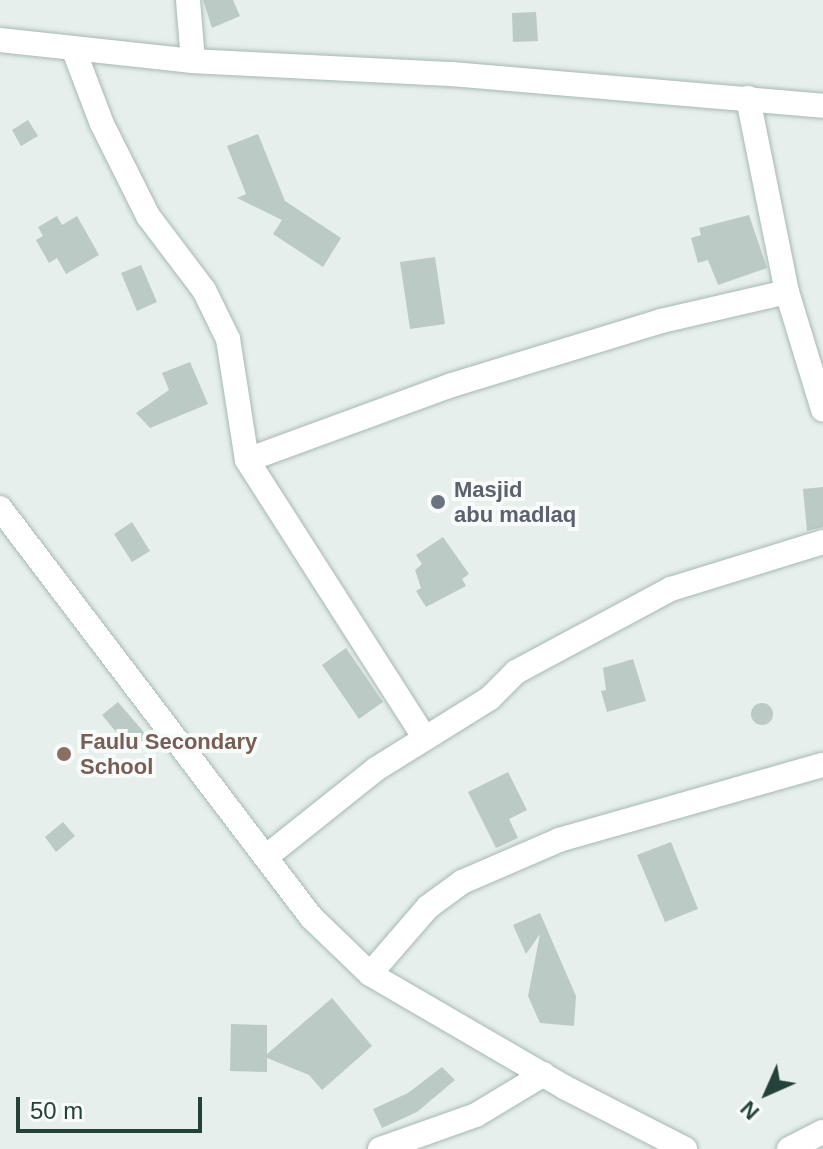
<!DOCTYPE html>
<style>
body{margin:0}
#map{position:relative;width:823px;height:1149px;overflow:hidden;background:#e6efeb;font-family:Arial,sans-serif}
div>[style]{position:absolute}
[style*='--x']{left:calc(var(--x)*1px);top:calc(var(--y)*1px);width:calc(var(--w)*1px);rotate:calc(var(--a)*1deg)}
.building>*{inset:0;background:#bbcac4}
.round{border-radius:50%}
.roads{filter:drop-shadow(0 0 2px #a8b8b2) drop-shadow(0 0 2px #a8b8b2)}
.minor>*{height:24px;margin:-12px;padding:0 12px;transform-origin:12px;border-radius:12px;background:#fff}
.dots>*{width:22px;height:22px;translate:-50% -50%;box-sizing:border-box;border:4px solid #f7fbf9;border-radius:50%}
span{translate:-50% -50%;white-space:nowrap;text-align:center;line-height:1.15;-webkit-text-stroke:8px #f7fbf9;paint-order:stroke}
.worship-label{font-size:22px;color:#5b616d;font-weight:700}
.left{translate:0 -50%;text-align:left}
.education-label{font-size:22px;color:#785e54;font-weight:700}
.north{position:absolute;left:727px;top:1053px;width:80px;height:80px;-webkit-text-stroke:6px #f7fbf9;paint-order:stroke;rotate:225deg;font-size:22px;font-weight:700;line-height:32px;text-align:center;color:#24423a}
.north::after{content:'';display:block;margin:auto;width:28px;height:36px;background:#24423a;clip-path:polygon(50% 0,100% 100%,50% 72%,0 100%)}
.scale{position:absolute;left:16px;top:1097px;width:186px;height:36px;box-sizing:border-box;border:4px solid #24423a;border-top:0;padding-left:10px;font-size:24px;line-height:28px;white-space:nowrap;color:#24423a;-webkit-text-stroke:6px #f7fbf9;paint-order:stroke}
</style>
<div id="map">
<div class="building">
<div style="clip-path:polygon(203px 0,233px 0,240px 16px,212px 28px)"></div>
<div style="clip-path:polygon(536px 12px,538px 41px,513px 42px,512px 13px)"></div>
<div style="clip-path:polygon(28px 120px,38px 136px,21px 146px,12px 130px)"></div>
<div style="clip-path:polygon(258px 134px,285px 201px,341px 238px,323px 267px,273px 234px,282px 220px,237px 198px,246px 194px,227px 146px)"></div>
<div style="clip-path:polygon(749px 215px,767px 268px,718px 285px,708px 260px,698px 263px,691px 238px,701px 235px,699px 228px)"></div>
<div style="clip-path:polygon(57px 216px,62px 225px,77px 216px,99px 255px,66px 274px,57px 258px,49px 263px,36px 240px,43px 236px,38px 227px)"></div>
<div style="clip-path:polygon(435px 257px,445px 324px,410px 329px,400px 262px)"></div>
<div style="clip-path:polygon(141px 265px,157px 302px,137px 311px,121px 273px)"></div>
<div style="clip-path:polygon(190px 362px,208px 404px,150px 428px,136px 413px,169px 390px,162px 373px)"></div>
<div style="clip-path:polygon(823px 487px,823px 527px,807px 531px,803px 489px)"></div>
<div style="clip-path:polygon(132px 522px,150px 551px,132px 562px,114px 534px)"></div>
<div style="clip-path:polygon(443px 537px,469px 574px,462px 579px,466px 586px,426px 607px,416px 591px,421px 588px,415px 570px,422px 564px,416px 555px)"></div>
<div style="clip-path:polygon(346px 648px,383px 702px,359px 719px,322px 665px)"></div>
<div style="clip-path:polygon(633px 659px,646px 701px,607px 712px,601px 691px,606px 690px,603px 668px)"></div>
<div style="clip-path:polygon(118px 702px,148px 737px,131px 750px,102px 715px)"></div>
<div class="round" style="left:751px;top:703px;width:22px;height:22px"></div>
<div style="clip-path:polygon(508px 772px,527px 810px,509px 819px,518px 838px,496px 848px,468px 792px)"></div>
<div style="clip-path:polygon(63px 822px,75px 836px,56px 852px,45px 837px)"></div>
<div style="clip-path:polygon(671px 842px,698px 909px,665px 922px,637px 855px)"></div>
<div style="clip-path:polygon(540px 913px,576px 996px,574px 1026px,540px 1023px,528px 996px,540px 934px,526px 954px,513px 925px)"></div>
<div style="clip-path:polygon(332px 998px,372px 1046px,322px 1090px,309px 1075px,267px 1058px,267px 1072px,230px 1071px,231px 1024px,267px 1025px,267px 1054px)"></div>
<div style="clip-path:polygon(442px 1067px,455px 1080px,417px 1112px,382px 1128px,373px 1109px,408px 1093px)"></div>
</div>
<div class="roads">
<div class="minor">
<div style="--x:188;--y:0;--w:61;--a:85.3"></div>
<div style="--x:0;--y:40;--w:194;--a:6.2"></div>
<div style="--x:193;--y:61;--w:259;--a:2.9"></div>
<div style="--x:452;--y:74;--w:372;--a:4.9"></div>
<div style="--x:73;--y:48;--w:81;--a:69.1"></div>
<div style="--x:102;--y:124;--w:103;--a:63.4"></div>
<div style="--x:148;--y:216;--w:93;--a:52.9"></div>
<div style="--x:204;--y:290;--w:55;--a:63.9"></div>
<div style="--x:228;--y:339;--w:122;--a:81.1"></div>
<div style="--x:247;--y:460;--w:329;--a:57.4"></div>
<div style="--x:787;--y:292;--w:123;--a:73"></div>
<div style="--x:247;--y:460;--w:218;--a:-20.1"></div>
<div style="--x:452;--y:385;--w:219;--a:-17"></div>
<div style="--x:661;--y:321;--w:129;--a:-13"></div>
<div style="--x:787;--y:292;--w:198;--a:-101.4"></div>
<div style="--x:0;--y:508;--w:514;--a:52.75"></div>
<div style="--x:311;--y:917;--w:82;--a:44"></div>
<div style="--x:370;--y:974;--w:225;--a:30.2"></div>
<div style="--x:564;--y:1087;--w:136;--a:27.1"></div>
<div style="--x:267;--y:856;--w:139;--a:-38.6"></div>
<div style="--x:376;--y:769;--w:134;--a:-31.9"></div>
<div style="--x:490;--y:698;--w:37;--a:-45"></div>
<div style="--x:516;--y:672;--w:176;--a:-28.2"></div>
<div style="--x:671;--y:589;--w:159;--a:-17.2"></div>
<div style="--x:370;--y:974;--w:89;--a:-49.1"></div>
<div style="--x:428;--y:907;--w:42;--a:-36.3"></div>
<div style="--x:462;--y:882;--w:106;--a:-23.4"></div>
<div style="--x:559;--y:840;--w:274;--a:-15.9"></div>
<div style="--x:380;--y:1149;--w:102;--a:-19.5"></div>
<div style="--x:476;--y:1115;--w:79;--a:-31.1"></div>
<div style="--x:789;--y:1149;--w:38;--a:-27"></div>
</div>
</div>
<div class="dots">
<div style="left:438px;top:502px;background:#6b7280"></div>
<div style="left:64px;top:754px;background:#8d6e63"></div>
</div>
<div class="worship-label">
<span class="left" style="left:454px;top:502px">Masjid<br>abu madlaq</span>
</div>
<div class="education-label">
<span class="left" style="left:80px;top:754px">Faulu Secondary<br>School</span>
</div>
<div class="north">N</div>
<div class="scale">50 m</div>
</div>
